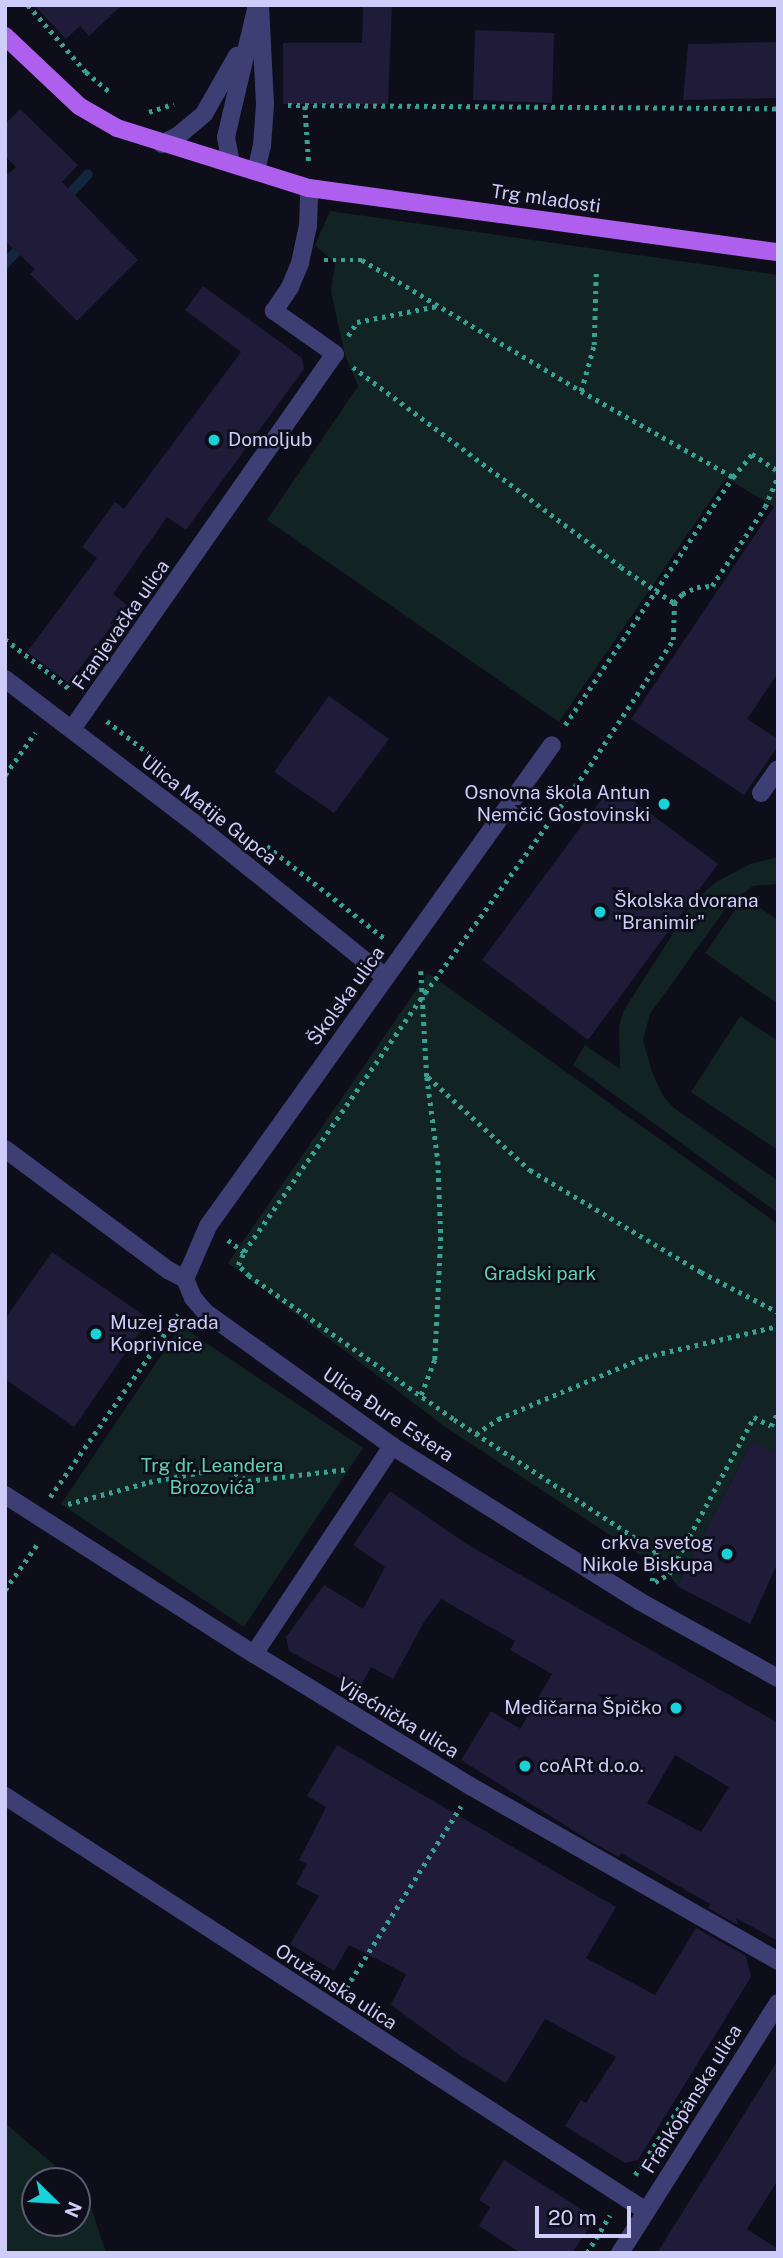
<!DOCTYPE html>
<meta charset="utf-8">
<style>
body{margin:0}
#map{position:relative;width:783px;height:2258px;overflow:hidden;background:#0e0d1a;font-family:"Public Sans",sans-serif}
div>[style]{position:absolute}
[style*='--x']{left:calc(var(--x)*1px);top:calc(var(--y)*1px);width:calc(var(--w)*1px);rotate:calc(var(--a)*1deg)}
.green>*{inset:0;background:#112322}
.stream>*{height:10px;margin:-5px;padding:0 5px;transform-origin:5px;border-radius:5px;background:#12263e}
.building>*{inset:0;background:#1f1b39}
.path>*{height:4.5px;margin-top:-2.25px;transform-origin:0;background:repeating-linear-gradient(90deg,#39a093 0 3.5px,transparent 0 8.5px)}
.minor>*{height:18px;margin:-9px;padding:0 9px;transform-origin:9px;border-radius:9px;background:#3d3e74}
.major>*{height:18px;margin:-9px;padding:0 9px;transform-origin:9px;border-radius:9px;background:#af5fed}
.dots>*{width:19px;height:19px;translate:-50% -50%;box-sizing:border-box;border:4px solid #0e0d1a;border-radius:50%}
span{translate:-50% -50%;white-space:nowrap;text-align:center;line-height:1.15;-webkit-text-stroke:5px #0e0d1a;paint-order:stroke}
.street-label{font-size:19px;color:#ceccf9}
.poi-label{font-size:19px;color:#ceccf9}
.left{translate:0 -50%;text-align:left}
.right{translate:-100% -50%;text-align:right}
.park-label{font-size:19px;color:#62d0ad}
.frame{position:absolute;inset:0;border:7px solid #ceccf9;pointer-events:none}
.north{position:absolute;left:21px;top:2167px;width:70px;height:70px;box-sizing:border-box;background:#0e0d1a;border:2px solid #5b5973;border-radius:50%;rotate:114deg;font-size:19px;font-weight:700;line-height:28px;text-align:center;color:#ceccf9}
.north::after{content:'';display:block;margin:auto;width:24px;height:32px;background:#19d1d8;clip-path:polygon(50% 0,100% 100%,50% 72%,0 100%)}
.scale{position:absolute;left:535px;top:2206px;width:96px;height:32px;box-sizing:border-box;border:4px solid #ceccf9;border-top:0;padding-left:9px;font-size:21px;line-height:24px;white-space:nowrap;color:#ceccf9;-webkit-text-stroke:5px #0e0d1a;paint-order:stroke}
</style>
<div id="map">
<div class="green">
<div style="clip-path:polygon(330px 211px,778px 275px,778px 509px,726px 478px,559px 722px,267px 520px,358px 386px,345px 355px,331px 291px,335px 263px,315px 245px)"></div>
<div style="clip-path:polygon(778px 857px,778px 884px,753px 886px,729px 904px,650px 1014px,643px 1040px,652px 1072px,663px 1096px,674px 1108px,778px 1181px,778px 1213px,573px 1065px,585px 1045px,620px 1069px,619px 1026px,624px 1010px,693px 902px,716px 882px,750px 864px)"></div>
<div style="clip-path:polygon(744px 897px,778px 920px,778px 1004px,705px 953px)"></div>
<div style="clip-path:polygon(428px 973px,778px 1224px,778px 1454px,752px 1441px,677px 1586px,669px 1574px,444px 1426px,228px 1263px)"></div>
<div style="clip-path:polygon(740px 1016px,778px 1041px,778px 1150px,691px 1092px)"></div>
<div style="clip-path:polygon(181px 1326px,363px 1448px,244px 1627px,61px 1504px)"></div>
<div style="clip-path:polygon(5px 2123px,73px 2181px,35px 2181px,35px 2223px,77px 2223px,77px 2184px,86px 2192px,106px 2253px,5px 2253px)"></div>
</div>
<div class="stream">
<div style="--x:64;--y:200;--w:35;--a:-47"></div>
<div style="--x:5;--y:264;--w:27;--a:-48"></div>
</div>
<div class="building">
<div style="clip-path:polygon(34px 5px,122px 5px,89px 36px,80px 26px,66px 39px)"></div>
<div style="clip-path:polygon(363px 5px,392px 5px,388px 104px,283px 104px,283px 43px,362px 43px)"></div>
<div style="clip-path:polygon(475px 30px,554px 33px,552px 103px,473px 100px)"></div>
<div style="clip-path:polygon(778px 42px,778px 98px,683px 100px,688px 44px)"></div>
<div style="clip-path:polygon(20px 109px,78px 165px,62px 182px,138px 260px,77px 321px,30px 274px,35px 269px,5px 241px,5px 177px,16px 167px,5px 156px,5px 124px)"></div>
<div style="clip-path:polygon(203px 286px,302px 358px,304px 369px,186px 530px,167px 517px,113px 594px,127px 605px,69px 683px,27px 652px,97px 558px,82px 547px,115px 502px,124px 509px,241px 352px,185px 310px)"></div>
<div style="clip-path:polygon(778px 501px,778px 673px,747px 719px,778px 739px,778px 746px,744px 795px,631px 719px)"></div>
<div style="clip-path:polygon(329px 696px,389px 739px,334px 813px,274px 772px)"></div>
<div style="clip-path:polygon(612px 785px,718px 864px,588px 1040px,482px 960px)"></div>
<div style="clip-path:polygon(52px 1252px,149px 1319px,74px 1427px,5px 1379px,5px 1319px)"></div>
<div style="clip-path:polygon(752px 1441px,778px 1454px,778px 1562px,750px 1624px,677px 1586px)"></div>
<div style="clip-path:polygon(evenodd,390px 1491px,465px 1543px,778px 1723px,778px 1941px,736px 1918px,738px 1925px,708px 1908px,710px 1904px,621px 1853px,619px 1857px,595px 1844px,461px 1760px,491px 1711px,520px 1729px,552px 1674px,510px 1650px,515px 1641px,441px 1599px,424px 1622px,393px 1679px,371px 1667px,359px 1689px,289px 1651px,286px 1637px,324px 1585px,363px 1609px,385px 1567px,353px 1545px,390px 1491px,675px 1755px,729px 1787px,701px 1832px,647px 1803px,675px 1755px)"></div>
<div style="clip-path:polygon(337px 1745px,616px 1907px,586px 1958px,655px 1995px,696px 1928px,746px 1956px,751px 1977px,638px 2160px,625px 2163px,565px 2126px,581px 2100px,586px 2103px,616px 2057px,545px 2019px,506px 2083px,461px 2056px,391px 2005px,406px 1974px,349px 1945px,334px 1971px,290px 1944px,319px 1896px,296px 1884px,307px 1864px,299px 1860px,326px 1807px,307px 1796px)"></div>
<div style="clip-path:polygon(778px 2060px,778px 2180px,747px 2229px,778px 2249px,778px 2253px,657px 2253px)"></div>
<div style="clip-path:polygon(504px 2160px,595px 2218px,572px 2253px,521px 2253px,479px 2226px,490px 2207px,479px 2200px)"></div>
</div>
<div class="path">
<div style="--x:28;--y:5;--w:89;--a:49.1"></div>
<div style="--x:86;--y:72;--w:33;--a:40"></div>
<div style="--x:288;--y:105;--w:490;--a:0.4"></div>
<div style="--x:305;--y:106;--w:59;--a:86.1"></div>
<div style="--x:149;--y:112;--w:26;--a:-18"></div>
<div style="--x:324;--y:260;--w:38;--a:0"></div>
<div style="--x:362;--y:260;--w:255;--a:30.9"></div>
<div style="--x:581;--y:391;--w:175;--a:29.5"></div>
<div style="--x:348;--y:336;--w:17;--a:-57"></div>
<div style="--x:357;--y:322;--w:82;--a:-11.3"></div>
<div style="--x:353;--y:367;--w:334;--a:36.7"></div>
<div style="--x:621;--y:567;--w:64;--a:34.2"></div>
<div style="--x:581;--y:391;--w:48;--a:-74.2"></div>
<div style="--x:594;--y:345;--w:73;--a:-88.4"></div>
<div style="--x:5;--y:639;--w:83;--a:37.7"></div>
<div style="--x:107;--y:721;--w:68;--a:37.9"></div>
<div style="--x:565;--y:725;--w:300;--a:-55.9"></div>
<div style="--x:733;--y:477;--w:30;--a:-50"></div>
<div style="--x:752;--y:454;--w:31;--a:33"></div>
<div style="--x:5;--y:775;--w:52;--a:-54.5"></div>
<div style="--x:267;--y:846;--w:149;--a:38.2"></div>
<div style="--x:421;--y:971;--w:106;--a:86.8"></div>
<div style="--x:427;--y:1077;--w:85;--a:82.5"></div>
<div style="--x:438;--y:1161;--w:76;--a:87.7"></div>
<div style="--x:441;--y:1237;--w:123;--a:92.8"></div>
<div style="--x:435;--y:1360;--w:40;--a:111"></div>
<div style="--x:428;--y:1077;--w:138;--a:42.4"></div>
<div style="--x:530;--y:1170;--w:199;--a:30.8"></div>
<div style="--x:701;--y:1272;--w:87;--a:27.5"></div>
<div style="--x:228;--y:1240;--w:20;--a:37"></div>
<div style="--x:476;--y:1434;--w:27;--a:-34"></div>
<div style="--x:498;--y:1419;--w:160;--a:-22.9"></div>
<div style="--x:645;--y:1357;--w:137;--a:-13.1"></div>
<div style="--x:50;--y:1497;--w:223;--a:-54.9"></div>
<div style="--x:68;--y:1504;--w:84;--a:-15.2"></div>
<div style="--x:149;--y:1482;--w:70;--a:-10.7"></div>
<div style="--x:218;--y:1469;--w:17;--a:13"></div>
<div style="--x:235;--y:1473;--w:15;--a:32"></div>
<div style="--x:248;--y:1481;--w:101;--a:-6.8"></div>
<div style="--x:652;--y:1581;--w:29;--a:-82"></div>
<div style="--x:656;--y:1552;--w:243;--a:-146.8"></div>
<div style="--x:453;--y:1419;--w:249;--a:-145"></div>
<div style="--x:249;--y:1276;--w:16;--a:-135"></div>
<div style="--x:238;--y:1265;--w:14;--a:-65"></div>
<div style="--x:244;--y:1252;--w:316;--a:-55.1"></div>
<div style="--x:425;--y:993;--w:272;--a:-54"></div>
<div style="--x:585;--y:773;--w:159;--a:-56.5"></div>
<div style="--x:673;--y:640;--w:37;--a:-88"></div>
<div style="--x:674;--y:603;--w:12;--a:-48"></div>
<div style="--x:682;--y:594;--w:17;--a:-25"></div>
<div style="--x:697;--y:587;--w:15;--a:-4"></div>
<div style="--x:712;--y:586;--w:95;--a:-56.1"></div>
<div style="--x:765;--y:507;--w:33;--a:-67"></div>
<div style="--x:655;--y:1582;--w:16;--a:-30"></div>
<div style="--x:669;--y:1574;--w:179;--a:-61.6"></div>
<div style="--x:754;--y:1417;--w:19;--a:28"></div>
<div style="--x:771;--y:1426;--w:16;--a:-63"></div>
<div style="--x:5;--y:1590;--w:57;--a:-54.9"></div>
<div style="--x:346;--y:1988;--w:215;--a:-57.7"></div>
<div style="--x:635;--y:2175;--w:90;--a:-56.8"></div>
<div style="--x:587;--y:2253;--w:44;--a:-58.8"></div>
</div>
<div class="minor">
<div style="--x:162;--y:144;--w:19;--a:-28"></div>
<div style="--x:179;--y:135;--w:33;--a:-40"></div>
<div style="--x:204;--y:114;--w:67;--a:-60.4"></div>
<div style="--x:231;--y:163;--w:26;--a:-101"></div>
<div style="--x:226;--y:137;--w:131;--a:-76.8"></div>
<div style="--x:256;--y:171;--w:26;--a:-77"></div>
<div style="--x:262;--y:146;--w:42;--a:-85.9"></div>
<div style="--x:265;--y:104;--w:99;--a:-92.9"></div>
<div style="--x:5;--y:679;--w:236;--a:37.3"></div>
<div style="--x:193;--y:822;--w:247;--a:38.9"></div>
<div style="--x:72;--y:729;--w:458;--a:-55"></div>
<div style="--x:335;--y:354;--w:75;--a:-144.8"></div>
<div style="--x:274;--y:311;--w:29;--a:-56"></div>
<div style="--x:290;--y:287;--w:26;--a:-67"></div>
<div style="--x:300;--y:263;--w:38;--a:-78"></div>
<div style="--x:308;--y:226;--w:38;--a:-88"></div>
<div style="--x:761;--y:793;--w:29;--a:-55"></div>
<div style="--x:5;--y:1149;--w:203;--a:36.6"></div>
<div style="--x:168;--y:1270;--w:19;--a:28"></div>
<div style="--x:185;--y:1279;--w:21;--a:67"></div>
<div style="--x:193;--y:1298;--w:18;--a:49"></div>
<div style="--x:205;--y:1312;--w:230;--a:35.6"></div>
<div style="--x:392;--y:1446;--w:292;--a:32.1"></div>
<div style="--x:639;--y:1601;--w:159;--a:29"></div>
<div style="--x:185;--y:1279;--w:58;--a:-66.5"></div>
<div style="--x:208;--y:1226;--w:591;--a:-54.43"></div>
<div style="--x:5;--y:1495;--w:295;--a:32.6"></div>
<div style="--x:254;--y:1654;--w:255;--a:31.4"></div>
<div style="--x:472;--y:1787;--w:352;--a:29.6"></div>
<div style="--x:254;--y:1654;--w:250;--a:-56.4"></div>
<div style="--x:5;--y:1796;--w:764;--a:32.92"></div>
<div style="--x:620;--y:2253;--w:296;--a:-57.7"></div>
</div>
<div class="major">
<div style="--x:5;--y:36;--w:102;--a:43.4"></div>
<div style="--x:79;--y:106;--w:44;--a:30.1"></div>
<div style="--x:117;--y:128;--w:201;--a:17.4"></div>
<div style="--x:309;--y:188;--w:473;--a:7.8"></div>
</div>
<div class="dots">
<div style="left:214px;top:440px;background:#19d1d8"></div>
<div style="left:664px;top:804px;background:#19d1d8"></div>
<div style="left:600px;top:912px;background:#19d1d8"></div>
<div style="left:96px;top:1334px;background:#19d1d8"></div>
<div style="left:727px;top:1554px;background:#19d1d8"></div>
<div style="left:676px;top:1708px;background:#19d1d8"></div>
<div style="left:525px;top:1766px;background:#19d1d8"></div>
</div>
<div class="street-label">
<span style="left:546px;top:199px;rotate:8deg">Trg mladosti</span>
<span style="left:121px;top:625px;rotate:-55deg">Franjevačka ulica</span>
<span style="left:209px;top:810px;rotate:38deg">Ulica Matije Gupca</span>
<span style="left:346px;top:996px;rotate:-54deg">Školska ulica</span>
<span style="left:388px;top:1415px;rotate:34deg">Ulica Đure Estera</span>
<span style="left:398px;top:1718px;rotate:31deg">Vijećnička ulica</span>
<span style="left:336px;top:1987px;rotate:33deg">Oružanska ulica</span>
<span style="left:692px;top:2099px;rotate:-58deg">Frankopanska ulica</span>
</div>
<div class="poi-label">
<span class="left" style="left:228px;top:440px">Domoljub</span>
<span class="right" style="left:650px;top:804px">Osnovna škola Antun<br>Nemčić Gostovinski</span>
<span class="left" style="left:614px;top:912px">Školska dvorana<br>"Branimir"</span>
<span class="left" style="left:110px;top:1334px">Muzej grada<br>Koprivnice</span>
<span class="right" style="left:713px;top:1554px">crkva svetog<br>Nikole Biskupa</span>
<span class="right" style="left:662px;top:1708px">Medičarna Špičko</span>
<span class="left" style="left:539px;top:1766px">coARt d.o.o.</span>
</div>
<div class="park-label">
<span style="left:540px;top:1274px">Gradski park</span>
<span style="left:212px;top:1477px">Trg dr. Leandera<br>Brozovića</span>
</div>
<div class="frame"></div>
<div class="north">N</div>
<div class="scale">20 m</div>
</div>
